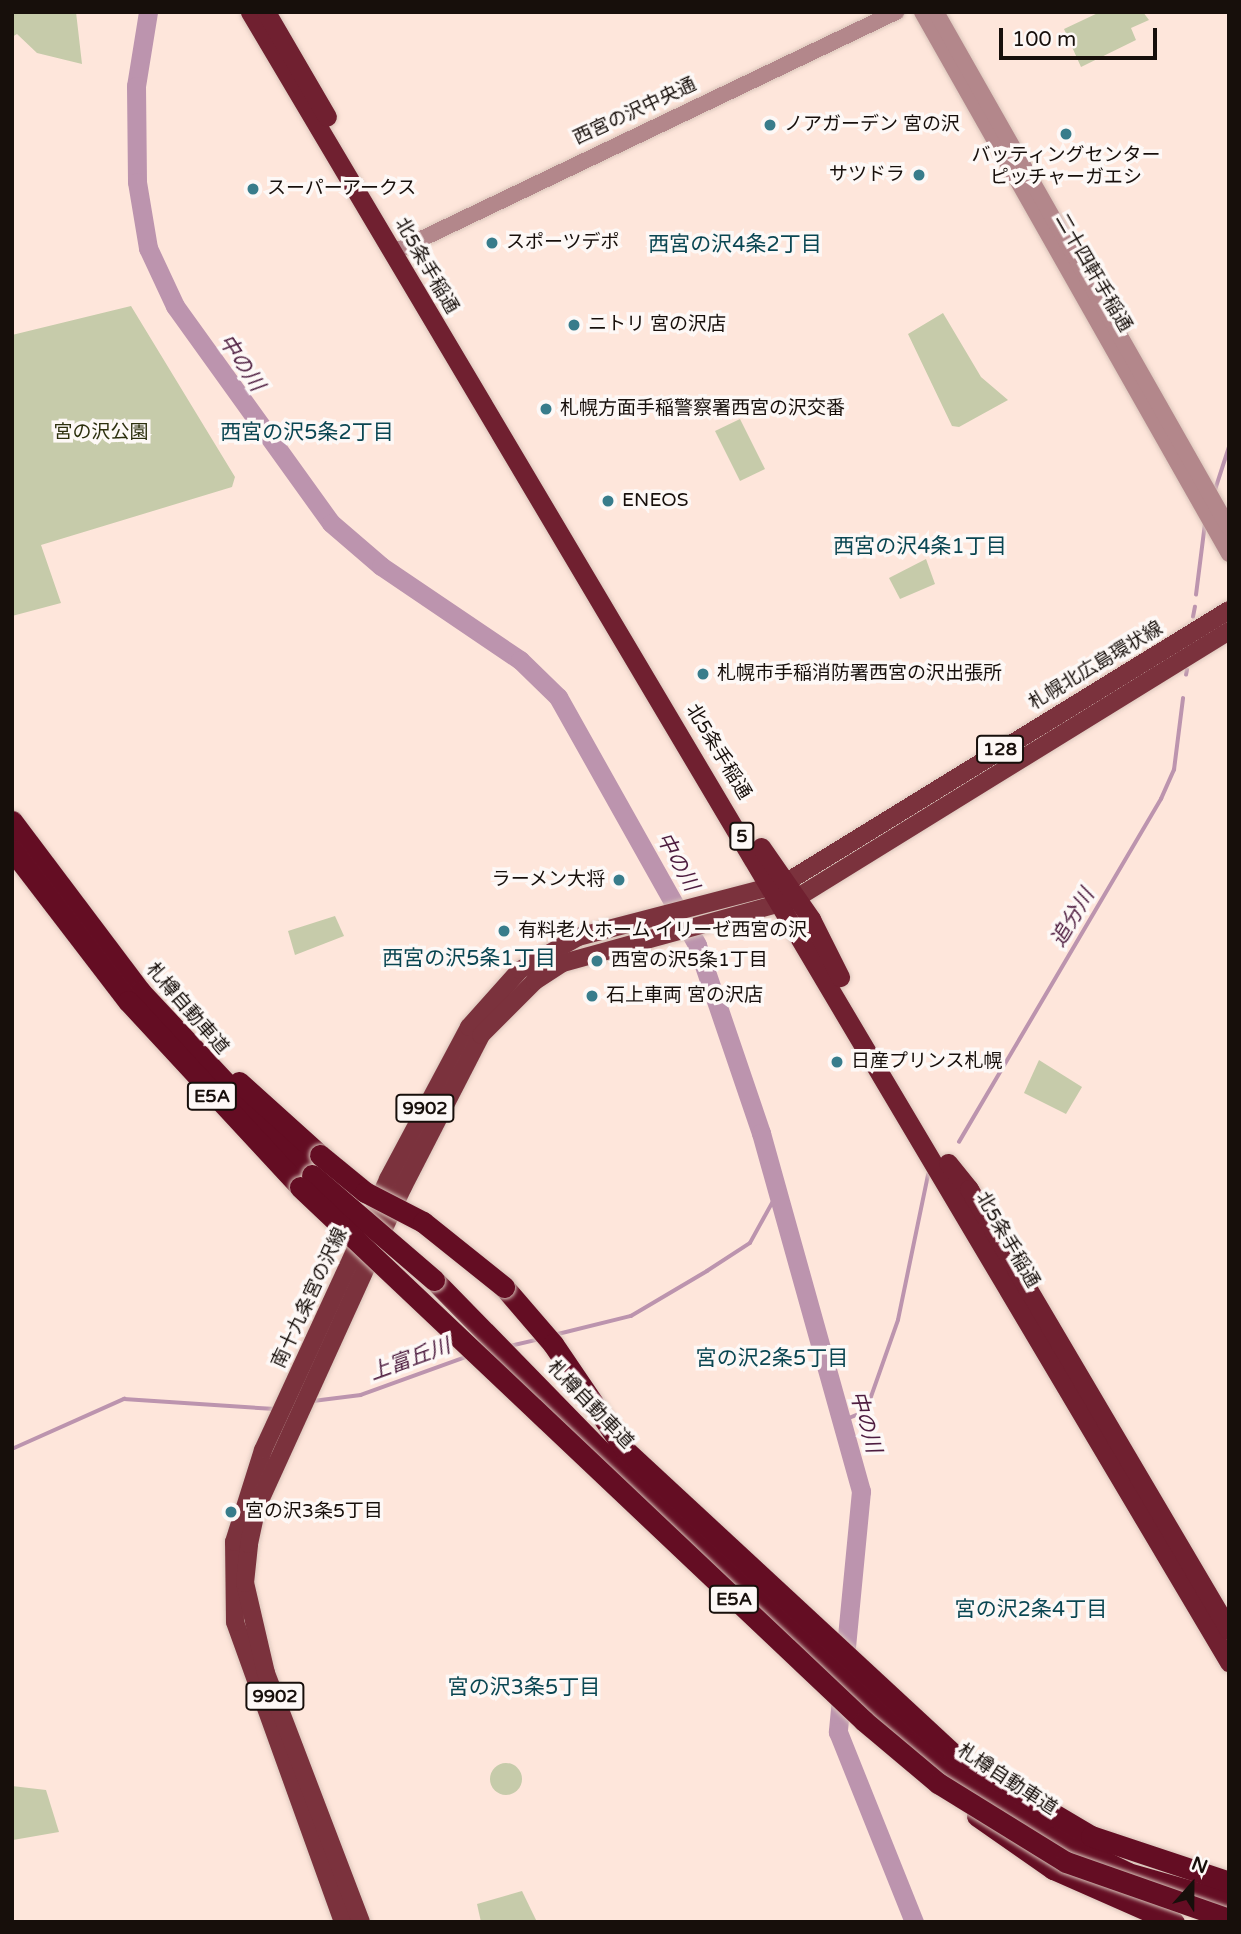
<!DOCTYPE html>
<meta charset="utf-8">
<style>
body{margin:0}
#map{position:relative;width:1241px;height:1934px;overflow:hidden;background:#fee6db;font-family:"Varela Round","Noto Sans JP",sans-serif}
div>[style]{position:absolute}
[style*='--x']{left:calc(var(--x)*1px);top:calc(var(--y)*1px);width:calc(var(--w)*1px);rotate:calc(var(--a)*1deg)}
.green>*{inset:0;background:#c6cbaa}
.round{border-radius:50%}
.stream>*{height:3.5px;margin:-1.75px;padding:0 1.75px;transform-origin:1.75px;border-radius:1.75px;background:#bc94ae}
.river>*{height:19px;margin:-9.5px;padding:0 9.5px;transform-origin:9.5px;border-radius:9.5px;background:#bc94ae}
.roads{filter:drop-shadow(0 0 2px #d9c4ba) drop-shadow(0 0 2px #d9c4ba)}
.tertiary>*{height:16px;margin:-8px;padding:0 8px;transform-origin:8px;border-radius:8px;background:#b3878b}
.primary>*{height:18px;margin:-9px;padding:0 9px;transform-origin:9px;border-radius:9px;background:#7b323d}
.trunk>*{height:19px;margin:-9.5px;padding:0 9.5px;transform-origin:9.5px;border-radius:9.5px;background:#702030}
.motorway>*{height:21px;margin:-10.5px;padding:0 10.5px;transform-origin:10.5px;border-radius:10.5px;background:#640d23}
.bridges{filter:drop-shadow(0 0 2px #d9c4ba) drop-shadow(0 0 2px #d9c4ba)}
.motorway-bridge>*{height:21px;margin:-10.5px;padding:0 10.5px;transform-origin:10.5px;border-radius:10.5px;background:#640d23}
.dots>*{width:19px;height:19px;translate:-50% -50%;box-sizing:border-box;border:4px solid #fdf8f6;border-radius:50%}
span{translate:-50% -50%;white-space:nowrap;text-align:center;line-height:1.15;-webkit-text-stroke:7px #fdf8f6;paint-order:stroke}
.shield-label span{padding:2px 5px;background:#fdf8f6;border:2px solid;border-radius:5px;-webkit-text-stroke-width:0}
.shield-label{font-size:18px;color:#170f0b;font-weight:700}
.street-label{font-size:19px;color:#170f0b}
.poi-label{font-size:19px;color:#170f0b}
.left{translate:0 -50%;text-align:left}
.right{translate:-100% -50%;text-align:right}
.park-label{font-size:19px;color:#2c2f0d}
.neighbourhood-label{font-size:21px;color:#0a4652}
.water-label{font-size:21px;color:#4d1c3f;font-style:italic}
.frame{position:absolute;inset:0;border:14px solid #170f0b;pointer-events:none}
.north{position:absolute;left:1157px;top:1850px;width:70px;height:70px;-webkit-text-stroke:5px #fdf8f6;paint-order:stroke;rotate:21deg;font-size:19px;font-weight:700;line-height:28px;text-align:center;color:#170f0b}
.north::after{content:'';display:block;margin:auto;width:24px;height:32px;background:#170f0b;clip-path:polygon(50% 0,100% 100%,50% 72%,0 100%)}
.scale{position:absolute;left:999px;top:28px;width:158px;height:32px;box-sizing:border-box;border:4px solid #170f0b;border-top:0;padding-left:9px;font-size:21px;line-height:24px;white-space:nowrap;color:#170f0b;-webkit-text-stroke:5px #fdf8f6;paint-order:stroke}
</style>
<div id="map">
<div class="green">
<div style="clip-path:polygon(12px 12px,76px 12px,82px 64px,37px 53px,17px 34px,12px 37px)"></div>
<div style="clip-path:polygon(1100px 12px,1143px 12px,1149px 20px,1131px 28px,1136px 40px,1081px 67px,1064px 29px)"></div>
<div style="clip-path:polygon(131px 306px,235px 477px,232px 487px,41px 545px,61px 603px,12px 616px,12px 335px)"></div>
<div style="clip-path:polygon(943px 313px,981px 377px,1008px 400px,959px 427px,952px 426px,908px 334px)"></div>
<div style="clip-path:polygon(740px 419px,765px 469px,740px 481px,715px 431px)"></div>
<div style="clip-path:polygon(926px 559px,935px 584px,900px 599px,889px 578px)"></div>
<div style="clip-path:polygon(335px 916px,344px 936px,295px 955px,288px 931px)"></div>
<div style="clip-path:polygon(1039px 1060px,1082px 1087px,1066px 1114px,1024px 1093px)"></div>
<div class="round" style="left:490px;top:1763px;width:32px;height:32px"></div>
<div style="clip-path:polygon(12px 1786px,46px 1790px,59px 1832px,13px 1840px)"></div>
<div style="clip-path:polygon(522px 1891px,537px 1922px,481px 1922px,477px 1904px)"></div>
</div>
<div class="stream">
<div style="--x:1215;--y:490;--w:45;--a:-72"></div>
<div style="--x:1196;--y:595;--w:72;--a:-82.8"></div>
<div style="--x:1193;--y:617;--w:10;--a:-79"></div>
<div style="--x:1186;--y:675;--w:5;--a:-79"></div>
<div style="--x:959;--y:1142;--w:398;--a:-59.5"></div>
<div style="--x:1161;--y:799;--w:32;--a:-66"></div>
<div style="--x:1174;--y:770;--w:72;--a:-82.8"></div>
<div style="--x:554;--y:1335;--w:79;--a:-13.9"></div>
<div style="--x:631;--y:1316;--w:88;--a:-30.6"></div>
<div style="--x:707;--y:1271;--w:51;--a:-33.1"></div>
<div style="--x:750;--y:1243;--w:56;--a:-61.1"></div>
<div style="--x:510;--y:1346;--w:31;--a:-13"></div>
<div style="--x:313;--y:1401;--w:48;--a:-7.1"></div>
<div style="--x:361;--y:1395;--w:115;--a:-19.9"></div>
<div style="--x:844;--y:1420;--w:24;--a:-22"></div>
<div style="--x:866;--y:1411;--w:96;--a:-70.6"></div>
<div style="--x:898;--y:1320;--w:148;--a:-78.3"></div>
<div style="--x:12;--y:1449;--w:123;--a:-24.1"></div>
<div style="--x:124;--y:1399;--w:151;--a:3.8"></div>
</div>
<div class="river">
<div style="--x:148;--y:12;--w:75;--a:99.2"></div>
<div style="--x:136;--y:86;--w:96;--a:89.4"></div>
<div style="--x:137;--y:182;--w:67;--a:80.5"></div>
<div style="--x:148;--y:248;--w:64;--a:65"></div>
<div style="--x:175;--y:306;--w:267;--a:54.3"></div>
<div style="--x:331;--y:523;--w:66;--a:40.7"></div>
<div style="--x:381;--y:566;--w:168;--a:34.1"></div>
<div style="--x:520;--y:660;--w:53;--a:44.2"></div>
<div style="--x:558;--y:697;--w:284;--a:60.7"></div>
<div style="--x:697;--y:945;--w:199;--a:71.2"></div>
<div style="--x:761;--y:1133;--w:372;--a:74.4"></div>
<div style="--x:861;--y:1491;--w:242;--a:95.5"></div>
<div style="--x:838;--y:1732;--w:205;--a:68.2"></div>
</div>
<div class="roads">
<div class="tertiary">
<div style="--x:922;--y:12;--w:623;--a:60.47"></div>
<div style="--x:936;--y:12;--w:593;--a:60.41"></div>
<div style="--x:392;--y:253;--w:559;--a:-25.56"></div>
</div>
<div class="primary">
<div style="--x:343;--y:1922;--w:319;--a:-109.8"></div>
<div style="--x:235;--y:1622;--w:80;--a:-90.7"></div>
<div style="--x:234;--y:1542;--w:96;--a:-72.5"></div>
<div style="--x:263;--y:1450;--w:298;--a:-65.2"></div>
<div style="--x:388;--y:1179;--w:172;--a:-61.9"></div>
<div style="--x:469;--y:1027;--w:76;--a:-48.2"></div>
<div style="--x:520;--y:970;--w:67;--a:-29.6"></div>
<div style="--x:578;--y:937;--w:214;--a:-14.6"></div>
<div style="--x:785;--y:883;--w:521;--a:-31.59"></div>
<div style="--x:361;--y:1922;--w:267;--a:-110.9"></div>
<div style="--x:266;--y:1673;--w:92;--a:-103.1"></div>
<div style="--x:245;--y:1583;--w:39;--a:-84"></div>
<div style="--x:249;--y:1544;--w:38;--a:-78"></div>
<div style="--x:257;--y:1507;--w:352;--a:-65.5"></div>
<div style="--x:403;--y:1187;--w:171;--a:-62.8"></div>
<div style="--x:481;--y:1035;--w:76;--a:-45"></div>
<div style="--x:535;--y:981;--w:33;--a:-33"></div>
<div style="--x:563;--y:963;--w:241;--a:-15.4"></div>
<div style="--x:795;--y:899;--w:510;--a:-31.7"></div>
</div>
<div class="trunk">
<div style="--x:250;--y:12;--w:1919;--a:59.32"></div>
<div style="--x:266;--y:12;--w:121;--a:59.8"></div>
<div style="--x:761;--y:847;--w:88;--a:55.2"></div>
<div style="--x:811;--y:919;--w:65;--a:63.4"></div>
<div style="--x:948;--y:1163;--w:33;--a:51"></div>
<div style="--x:969;--y:1189;--w:512;--a:59.48"></div>
</div>
<div class="motorway">
<div style="--x:12;--y:821;--w:213;--a:53"></div>
<div style="--x:140;--y:991;--w:252;--a:46.9"></div>
<div style="--x:12;--y:850;--w:190;--a:52.5"></div>
<div style="--x:128;--y:1001;--w:253;--a:47.2"></div>
<div style="--x:239;--y:1082;--w:109;--a:42"></div>
<div style="--x:434;--y:1280;--w:245;--a:45.7"></div>
<div style="--x:605;--y:1455;--w:423;--a:43.1"></div>
<div style="--x:914;--y:1744;--w:168;--a:33.6"></div>
<div style="--x:1054;--y:1837;--w:82;--a:25.9"></div>
<div style="--x:1128;--y:1873;--w:105;--a:16"></div>
<div style="--x:504;--y:1287;--w:75;--a:49.3"></div>
<div style="--x:553;--y:1344;--w:128;--a:55.8"></div>
<div style="--x:625;--y:1450;--w:449;--a:42.8"></div>
<div style="--x:954;--y:1755;--w:159;--a:30.6"></div>
<div style="--x:1091;--y:1836;--w:145;--a:18.4"></div>
<div style="--x:977;--y:1816;--w:93;--a:34.9"></div>
<div style="--x:1053;--y:1869;--w:132;--a:23.7"></div>
</div>
</div>
<div class="bridges">
<div class="motorway-bridge">
<div style="--x:320;--y:1155;--w:58;--a:39.4"></div>
<div style="--x:365;--y:1192;--w:65;--a:27.3"></div>
<div style="--x:423;--y:1222;--w:104;--a:38.7"></div>
<div style="--x:312;--y:1175;--w:161;--a:40.7"></div>
<div style="--x:300;--y:1187;--w:777;--a:43.43"></div>
<div style="--x:864;--y:1721;--w:97;--a:40"></div>
<div style="--x:938;--y:1783;--w:150;--a:31.7"></div>
<div style="--x:1066;--y:1862;--w:173;--a:19.3"></div>
</div>
</div>
<div class="dots">
<div style="left:770px;top:125px;background:#387c8b"></div>
<div style="left:1066px;top:134px;background:#387c8b"></div>
<div style="left:919px;top:175px;background:#387c8b"></div>
<div style="left:253px;top:189px;background:#387c8b"></div>
<div style="left:492px;top:243px;background:#387c8b"></div>
<div style="left:574px;top:325px;background:#387c8b"></div>
<div style="left:546px;top:409px;background:#387c8b"></div>
<div style="left:608px;top:501px;background:#387c8b"></div>
<div style="left:703px;top:674px;background:#387c8b"></div>
<div style="left:619px;top:880px;background:#387c8b"></div>
<div style="left:504px;top:931px;background:#387c8b"></div>
<div style="left:597px;top:961px;background:#387c8b"></div>
<div style="left:592px;top:996px;background:#387c8b"></div>
<div style="left:837px;top:1062px;background:#387c8b"></div>
<div style="left:231px;top:1512px;background:#387c8b"></div>
</div>
<div class="shield-label">
<span style="left:1000px;top:749px">128</span>
<span style="left:742px;top:836px">5</span>
<span style="left:212px;top:1096px">E5A</span>
<span style="left:425px;top:1108px">9902</span>
<span style="left:734px;top:1599px">E5A</span>
<span style="left:275px;top:1696px">9902</span>
</div>
<div class="street-label">
<span style="left:635px;top:112px;rotate:-25deg">西宮の沢中央通</span>
<span style="left:426px;top:266px;rotate:60deg">北5条手稲通</span>
<span style="left:1093px;top:273px;rotate:60deg">二十四軒手稲通</span>
<span style="left:1096px;top:666px;rotate:-31deg">札幌北広島環状線</span>
<span style="left:718px;top:752px;rotate:59deg">北5条手稲通</span>
<span style="left:187px;top:1009px;rotate:49deg">札樽自動車道</span>
<span style="left:1007px;top:1240px;rotate:60deg">北5条手稲通</span>
<span style="left:310px;top:1298px;rotate:-65deg">南十九条宮の沢線</span>
<span style="left:590px;top:1405px;rotate:46deg">札樽自動車道</span>
<span style="left:1007px;top:1780px;rotate:33deg">札樽自動車道</span>
</div>
<div class="poi-label">
<span class="left" style="left:784px;top:125px">ノアガーデン 宮の沢</span>
<span style="left:1066px;top:167px">バッティングセンター<br>ピッチャーガエシ</span>
<span class="right" style="left:905px;top:175px">サツドラ</span>
<span class="left" style="left:267px;top:189px">スーパーアークス</span>
<span class="left" style="left:506px;top:243px">スポーツデポ</span>
<span class="left" style="left:588px;top:325px">ニトリ 宮の沢店</span>
<span class="left" style="left:560px;top:409px">札幌方面手稲警察署西宮の沢交番</span>
<span class="left" style="left:622px;top:501px">ENEOS</span>
<span class="left" style="left:717px;top:674px">札幌市手稲消防署西宮の沢出張所</span>
<span class="right" style="left:605px;top:880px">ラーメン大将</span>
<span class="left" style="left:518px;top:931px">有料老人ホーム イリーゼ西宮の沢</span>
<span class="left" style="left:611px;top:961px">西宮の沢5条1丁目</span>
<span class="left" style="left:606px;top:996px">石上車両 宮の沢店</span>
<span class="left" style="left:851px;top:1062px">日産プリンス札幌</span>
<span class="left" style="left:245px;top:1512px">宮の沢3条5丁目</span>
</div>
<div class="park-label">
<span style="left:101px;top:433px">宮の沢公園</span>
</div>
<div class="neighbourhood-label">
<span style="left:735px;top:245px">西宮の沢4条2丁目</span>
<span style="left:307px;top:433px">西宮の沢5条2丁目</span>
<span style="left:920px;top:547px">西宮の沢4条1丁目</span>
<span style="left:469px;top:959px">西宮の沢5条1丁目</span>
<span style="left:772px;top:1359px">宮の沢2条5丁目</span>
<span style="left:1031px;top:1610px">宮の沢2条4丁目</span>
<span style="left:524px;top:1688px">宮の沢3条5丁目</span>
</div>
<div class="water-label">
<span style="left:241px;top:363px;rotate:56deg">中の川</span>
<span style="left:677px;top:862px;rotate:61deg">中の川</span>
<span style="left:1073px;top:918px;rotate:-59deg">追分川</span>
<span style="left:410px;top:1360px;rotate:-20deg">上富丘川</span>
<span style="left:865px;top:1422px;rotate:74deg">中の川</span>
</div>
<div class="frame"></div>
<div class="north">N</div>
<div class="scale">100 m</div>
</div>
